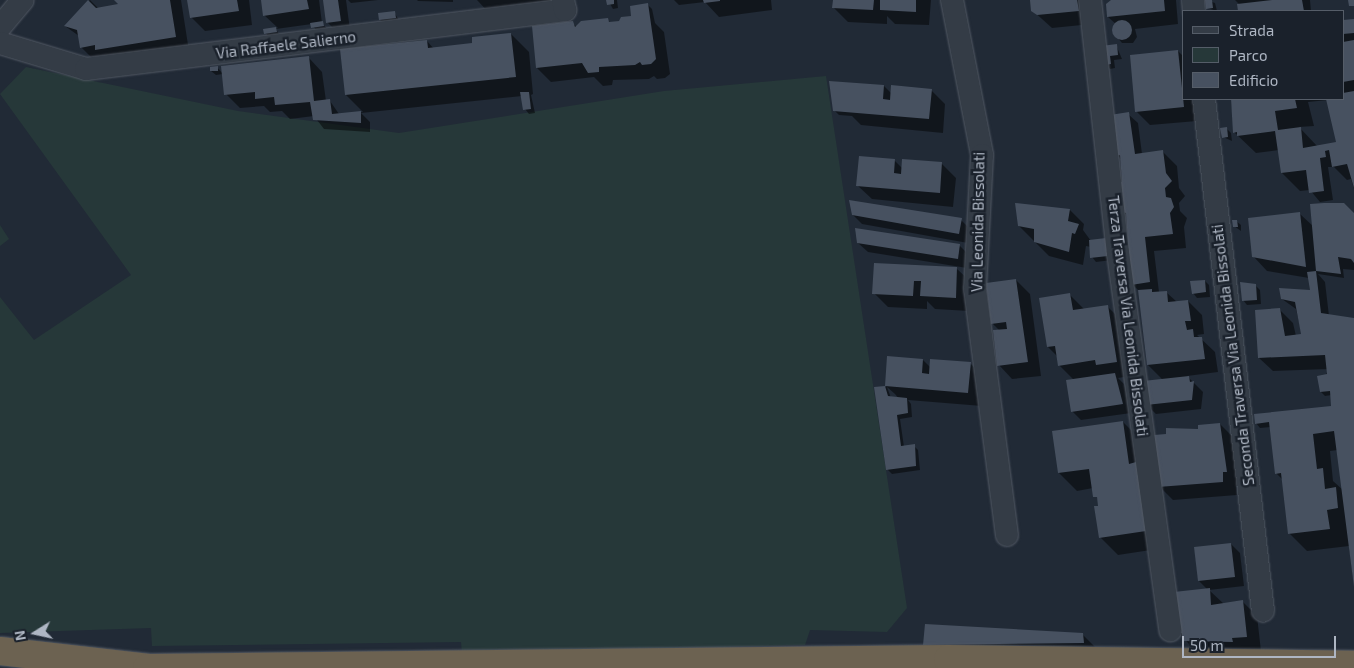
<!DOCTYPE html>
<style>
body{margin:0}
#map{position:relative;width:1354px;height:668px;overflow:hidden;background:#212a36;font-family:"Exo 2",sans-serif}
div>[style]{position:absolute}
[style*='--x']{left:calc(var(--x)*1px);top:calc(var(--y)*1px);width:calc(var(--w)*1px);rotate:calc(var(--a)*1deg)}
.green>*{inset:0;background:#263839}
.shadow>*{inset:0;background:#0007}
.building>*{inset:0;background:#475160}
.round{border-radius:50%}
.roads{filter:drop-shadow(0 0 1px #525964) drop-shadow(0 0 1px #525964)}
.minor>*{height:22px;margin:-11px;padding:0 11px;transform-origin:11px;border-radius:11px;background:#343c46}
.highway>*{height:28px;margin:-14px;padding:0 14px;transform-origin:14px;border-radius:14px;background:#6c6251}
span{translate:-50% -50%;white-space:nowrap;text-align:center;line-height:1.15;-webkit-text-stroke:5px #1a212b;paint-order:stroke}
.street-label{font-size:15px;color:#aeb6c3}
.legend{position:absolute;left:1182px;top:10px;width:162px;height:90px;box-sizing:border-box;background:#1a212b;border:1px solid #555d68;margin:0;padding:6px 9px;list-style:none;font-size:15px;color:#aeb6c3}
.legend li{display:flex;align-items:center;gap:10px;height:25px}
.legend b{width:25px;border:1px solid #555d68}
.north{position:absolute;left:10px;top:608px;width:50px;height:50px;-webkit-text-stroke:4px #1a212b;paint-order:stroke;rotate:260deg;font-size:14px;font-weight:700;line-height:20px;text-align:center;color:#aeb6c3}
.north::after{content:'';display:block;margin:auto;width:18px;height:22px;background:#aeb6c3;clip-path:polygon(50% 0,100% 100%,50% 72%,0 100%)}
.scale{position:absolute;left:1182px;top:636px;width:154px;height:22px;box-sizing:border-box;border:2px solid #aeb6c3;border-top:0;padding-left:6px;font-size:15px;line-height:18px;white-space:nowrap;color:#aeb6c3;-webkit-text-stroke:4px #1a212b;paint-order:stroke}
</style>
<div id="map">
<div class="green">
<div style="clip-path:polygon(26px 67px,238px 111px,399px 133px,664px 91px,826px 76px,907px 608px,887px 632px,810px 630px,805px 645px,462px 653px,461px 642px,152px 646px,151px 628px,0 633px,0 297px,34px 340px,131px 275px,0 94px)"></div>
<div style="clip-path:polygon(0 225px,9px 239px,0 246px)"></div>
</div>
<div class="shadow">
<div style="clip-path:polygon(90px 0,99px 9px,120px 5px,115px 0,181px 0,189px 51px,95px 61px,81px 47px,79px 36px,65px 26px)"></div>
<div style="clip-path:polygon(189px 0,249px 0,252px 25px,205px 31px,191px 17px)"></div>
<div style="clip-path:polygon(262px 0,319px 0,322px 23px,328px 30px,317px 32px,312px 24px,276px 29px,280px 36px,269px 38px,264px 30px,278px 28px,264px 15px)"></div>
<div style="clip-path:polygon(324px 0,346px 0,350px 30px,337px 32px,327px 22px)"></div>
<div style="clip-path:polygon(348px 0,378px 0,351px 3px)"></div>
<div style="clip-path:polygon(417px 0,453px 0,453px 2px,418px 1px)"></div>
<div style="clip-path:polygon(477px 0,552px 0,553px 3px,490px 14px)"></div>
<div style="clip-path:polygon(608px 0,617px 0,618px 8px,613px 9px)"></div>
<div style="clip-path:polygon(674px 0,771px 0,772px 10px,719px 17px,705px 2px,679px 5px)"></div>
<div style="clip-path:polygon(834px 0,931px 0,929px 25px,895px 24px,887px 16px,887px 24px,848px 22px,834px 8px)"></div>
<div style="clip-path:polygon(1031px 0,1089px 0,1092px 24px,1052px 28px,1032px 10px)"></div>
<div style="clip-path:polygon(1112px 0,1176px 0,1178px 24px,1135px 29px,1137px 37px,1133px 43px,1122px 43px,1113px 32px,1117px 25px,1108px 17px)"></div>
<div style="clip-path:polygon(1206px 0,1215px 3px,1217px 11px,1207px 8px)"></div>
<div style="clip-path:polygon(1235px 0,1310px 0,1311px 11px,1239px 11px,1240px 5px)"></div>
<div style="clip-path:polygon(648px 5px,652px 9px,655px 23px,664px 32px,670px 74px,665px 78px,657px 79px,654px 76px,649px 79px,613px 80px,612px 85px,603px 86px,594px 77px,551px 82px,537px 68px,572px 23px,577px 27px,607px 20px,611px 23px,635px 18px)"></div>
<div style="clip-path:polygon(394px 12px,400px 22px,384px 24px,380px 20px)"></div>
<div style="clip-path:polygon(evenodd,1354px 20px,1354px 189px,1351px 179px,1347px 180px,1334px 167px,1328px 167px,1333px 200px,1320px 202px,1310px 190px,1300px 191px,1282px 173px,1279px 150px,1256px 153px,1234px 132px,1231px 99px,1343px 99px,1343px 22px,1354px 20px,1328px 100px,1338px 143px,1318px 147px,1299px 127px,1314px 126px,1308px 102px,1328px 100px)"></div>
<div style="clip-path:polygon(511px 34px,529px 52px,533px 94px,531px 95px,535px 113px,529px 114px,525px 109px,522px 96px,361px 113px,370px 122px,370px 132px,324px 129px,314px 116px,290px 119px,282px 111px,270px 112px,264px 106px,240px 108px,226px 94px,223px 74px,216px 75px,211px 71px,217px 67px,223px 74px,309px 58px,322px 72px,326px 101px,330px 101px,339px 114px,363px 112px,346px 95px,427px 41px,434px 49px,474px 45px)"></div>
<div style="clip-path:polygon(1116px 45px,1122px 59px,1114px 60px,1115px 68px,1110px 69px,1106px 64px,1103px 47px)"></div>
<div style="clip-path:polygon(1178px 51px,1183px 56px,1183px 99px,1195px 99px,1197px 121px,1150px 125px,1137px 112px)"></div>
<div style="clip-path:polygon(884px 86px,892px 94px,931px 90px,945px 104px,943px 133px,861px 125px,852px 116px,839px 115px,834px 110px)"></div>
<div style="clip-path:polygon(1128px 114px,1138px 123px,1142px 154px,1163px 152px,1177px 166px,1179px 188px,1185px 196px,1179px 203px,1180px 211px,1187px 218px,1184px 227px,1186px 248px,1154px 251px,1159px 292px,1166px 292px,1177px 302px,1188px 301px,1202px 315px,1204px 334px,1197px 335px,1215px 352px,1218px 372px,1187px 376px,1203px 392px,1201px 409px,1156px 414px,1147px 405px,1163px 380px,1148px 365px,1140px 292px,1132px 284px,1132px 240px,1128px 216px,1123px 211px,1121px 159px,1117px 155px)"></div>
<div style="clip-path:polygon(1226px 128px,1231px 133px,1232px 141px,1223px 137px)"></div>
<div style="clip-path:polygon(894px 160px,902px 168px,942px 164px,956px 178px,953px 207px,872px 199px,858px 186px)"></div>
<div style="clip-path:polygon(1070px 210px,1084px 224px,1083px 230px,1091px 241px,1112px 260px,1096px 262px,1092px 257px,1091px 247px,1086px 246px,1083px 265px,1049px 256px,1019px 226px)"></div>
<div style="clip-path:polygon(evenodd,1300px 214px,1314px 227px,1354px 214px,1354px 270px,1343px 269px,1344px 278px,1318px 274px,1325px 282px,1329px 316px,1354px 320px,1354px 586px,1349px 546px,1307px 551px,1289px 533px,1283px 480px,1276px 473px,1271px 427px,1260px 428px,1256px 423px,1333px 410px,1331px 395px,1325px 396px,1321px 392px,1328px 369px,1273px 371px,1259px 358px,1279px 309px,1293px 323px,1296px 336px,1302px 335px,1296px 309px,1282px 299px,1311px 291px,1309px 278px,1267px 271px,1253px 256px,1300px 214px,1338px 450px,1343px 490px,1333px 481px,1330px 451px,1338px 450px)"></div>
<div style="clip-path:polygon(853px 215px,961px 220px,970px 229px,968px 243px,862px 224px)"></div>
<div style="clip-path:polygon(1236px 221px,1241px 225px,1241px 231px,1234px 226px)"></div>
<div style="clip-path:polygon(858px 243px,959px 245px,969px 255px,967px 268px,868px 252px)"></div>
<div style="clip-path:polygon(875px 264px,957px 269px,971px 282px,969px 311px,935px 309px,927px 301px,927px 309px,888px 307px,874px 293px)"></div>
<div style="clip-path:polygon(1016px 280px,1030px 294px,1041px 376px,1012px 379px,999px 365px,1000px 331px,992px 323px)"></div>
<div style="clip-path:polygon(1205px 281px,1209px 285px,1210px 297px,1197px 298px,1193px 293px)"></div>
<div style="clip-path:polygon(1255px 285px,1260px 290px,1261px 304px,1247px 305px,1243px 300px)"></div>
<div style="clip-path:polygon(1070px 295px,1084px 309px,1108px 307px,1122px 321px,1130px 376px,1118px 378px,1124px 384px,1131px 413px,1081px 420px,1072px 411px,1074px 380px,1059px 365px,1058px 357px,1048px 347px)"></div>
<div style="clip-path:polygon(evenodd,889px 357px,923px 360px,931px 368px,970px 363px,984px 377px,982px 406px,908px 400px,911px 404px,912px 417px,900px 419px,904px 447px,914px 446px,918px 450px,920px 470px,892px 474px,888px 470px,876px 388px,886px 387px,889px 357px,887px 387px,895px 394px,899px 399px,891px 398px,887px 387px)"></div>
<div style="clip-path:polygon(1123px 422px,1141px 440px,1164px 548px,1118px 555px,1100px 537px,1099px 502px,1093px 488px,1077px 491px,1059px 473px)"></div>
<div style="clip-path:polygon(1220px 424px,1234px 438px,1240px 486px,1236px 486px,1237px 495px,1173px 500px,1159px 486px,1167px 429px,1199px 430px)"></div>
<div style="clip-path:polygon(1231px 544px,1240px 553px,1244px 586px,1209px 590px,1224px 604px,1243px 602px,1257px 616px,1261px 651px,1198px 654px,1179px 633px,1208px 590px,1199px 581px)"></div>
<div style="clip-path:polygon(1082px 634px,1096px 648px,939px 658px,925px 644px)"></div>
</div>
<div class="building">
<div style="clip-path:polygon(88px 0,96px 8px,118px 4px,114px 0,170px 0,176px 37px,95px 50px,95px 45px,80px 48px,77px 30px,64px 26px)"></div>
<div style="clip-path:polygon(187px 0,237px 0,239px 11px,190px 18px)"></div>
<div style="clip-path:polygon(261px 0,307px 0,309px 9px,263px 16px)"></div>
<div style="clip-path:polygon(323px 0,338px 0,341px 21px,326px 23px)"></div>
<div style="clip-path:polygon(606px 0,614px 0,614px 4px,607px 5px)"></div>
<div style="clip-path:polygon(703px 0,720px 0,720px 1px,704px 3px)"></div>
<div style="clip-path:polygon(833px 0,874px 0,873px 10px,832px 8px)"></div>
<div style="clip-path:polygon(880px 0,916px 0,916px 12px,880px 10px)"></div>
<div style="clip-path:polygon(1030px 0,1077px 0,1079px 11px,1037px 15px,1031px 11px)"></div>
<div style="clip-path:polygon(1111px 0,1164px 0,1165px 11px,1107px 17px,1106px 4px)"></div>
<div style="clip-path:polygon(1205px 0,1212px 0,1213px 8px,1206px 9px)"></div>
<div style="clip-path:polygon(1272px 0,1302px 0,1304px 11px,1238px 11px,1237px 4px)"></div>
<div style="clip-path:polygon(1348px 0,1354px 0,1354px 6px,1349px 6px)"></div>
<div style="clip-path:polygon(648px 3px,656px 59px,651px 64px,642px 65px,640px 62px,635px 65px,599px 67px,599px 72px,588px 73px,582px 63px,536px 68px,532px 26px,573px 21px,575px 27px,581px 21px,608px 18px,609px 22px,619px 21px,621px 17px,631px 16px,630px 6px)"></div>
<div style="clip-path:polygon(395px 11px,396px 18px,379px 20px,378px 13px)"></div>
<div style="clip-path:polygon(1354px 19px,1354px 33px,1343px 34px,1343px 20px)"></div>
<div class="round" style="left:1112px;top:20px;width:20px;height:20px"></div>
<div style="clip-path:polygon(323px 21px,324px 26px,311px 28px,310px 23px)"></div>
<div style="clip-path:polygon(276px 27px,277px 32px,264px 34px,263px 29px)"></div>
<div style="clip-path:polygon(511px 33px,516px 77px,345px 95px,340px 49px,427px 40px,428px 48px,472px 43px,472px 37px)"></div>
<div style="clip-path:polygon(1354px 40px,1354px 80px,1343px 82px,1343px 42px)"></div>
<div style="clip-path:polygon(1117px 44px,1118px 55px,1110px 56px,1111px 64px,1104px 65px,1101px 46px)"></div>
<div style="clip-path:polygon(1178px 50px,1184px 107px,1135px 112px,1130px 55px)"></div>
<div style="clip-path:polygon(309px 56px,314px 101px,330px 99px,332px 114px,361px 111px,361px 123px,313px 120px,310px 102px,275px 105px,274px 97px,255px 99px,255px 92px,224px 95px,221px 66px)"></div>
<div style="clip-path:polygon(218px 66px,218px 71px,210px 71px,210px 67px)"></div>
<div style="clip-path:polygon(829px 81px,884px 85px,883px 99px,890px 100px,891px 85px,932px 89px,929px 119px,833px 111px)"></div>
<div style="clip-path:polygon(1354px 91px,1354px 188px,1347px 164px,1332px 167px,1329px 150px,1325px 151px,1326px 157px,1320px 158px,1324px 191px,1309px 193px,1306px 170px,1281px 173px,1275px 131px,1237px 136px,1237px 132px,1233px 133px,1231px 99px,1295px 99px,1297px 108px,1275px 111px,1278px 130px,1301px 127px,1303px 148px,1336px 142px,1326px 99px,1343px 99px,1343px 93px)"></div>
<div style="clip-path:polygon(520px 92px,529px 92px,531px 109px,523px 110px)"></div>
<div style="clip-path:polygon(1129px 112px,1135px 154px,1163px 150px,1166px 173px,1172px 181px,1165px 188px,1166px 197px,1171px 198px,1174px 207px,1170px 213px,1173px 234px,1145px 237px,1150px 282px,1131px 285px,1126px 213px,1122px 212px,1119px 183px,1122px 182px,1120px 155px,1116px 156px,1110px 115px)"></div>
<div style="clip-path:polygon(1227px 127px,1228px 137px,1222px 138px,1220px 128px)"></div>
<div style="clip-path:polygon(859px 156px,895px 159px,894px 173px,901px 174px,902px 159px,942px 162px,940px 193px,856px 186px)"></div>
<div style="clip-path:polygon(849px 200px,962px 218px,959px 234px,852px 215px)"></div>
<div style="clip-path:polygon(1015px 203px,1070px 209px,1068px 221px,1079px 224px,1075px 234px,1072px 233px,1069px 252px,1034px 242px,1034px 229px,1018px 226px)"></div>
<div style="clip-path:polygon(1324px 203px,1344px 203px,1354px 213px,1354px 263px,1351px 259px,1338px 257px,1341px 274px,1316px 271px,1310px 204px)"></div>
<div style="clip-path:polygon(1300px 212px,1306px 267px,1252px 257px,1248px 218px)"></div>
<div style="clip-path:polygon(1232px 220px,1237px 220px,1238px 227px,1233px 227px)"></div>
<div style="clip-path:polygon(855px 228px,960px 244px,958px 259px,857px 243px)"></div>
<div style="clip-path:polygon(1106px 238px,1108px 256px,1090px 258px,1089px 240px)"></div>
<div style="clip-path:polygon(874px 263px,957px 267px,956px 298px,920px 296px,921px 281px,914px 281px,913px 296px,872px 294px)"></div>
<div style="clip-path:polygon(1316px 271px,1321px 313px,1354px 318px,1354px 587px,1334px 431px,1313px 434px,1317px 469px,1323px 468px,1325px 489px,1336px 487px,1338px 508px,1327px 510px,1330px 529px,1288px 534px,1281px 473px,1275px 474px,1269px 422px,1255px 424px,1254px 414px,1331px 406px,1330px 391px,1320px 392px,1317px 376px,1327px 374px,1325px 355px,1258px 358px,1255px 310px,1280px 308px,1285px 336px,1301px 334px,1295px 302px,1281px 299px,1279px 288px,1310px 290px,1307px 272px)"></div>
<div style="clip-path:polygon(1016px 279px,1028px 362px,997px 366px,993px 330px,1007px 329px,1006px 322px,991px 324px,986px 283px)"></div>
<div style="clip-path:polygon(1205px 280px,1206px 292px,1192px 294px,1190px 281px)"></div>
<div style="clip-path:polygon(1240px 282px,1256px 284px,1257px 300px,1242px 301px)"></div>
<div style="clip-path:polygon(1152px 289px,1152px 292px,1167px 291px,1168px 302px,1188px 300px,1191px 321px,1185px 321px,1187px 330px,1193px 329px,1194px 337px,1202px 337px,1205px 359px,1147px 365px,1138px 290px)"></div>
<div style="clip-path:polygon(1070px 293px,1073px 310px,1108px 305px,1117px 362px,1096px 365px,1095px 360px,1058px 366px,1055px 346px,1047px 347px,1039px 298px)"></div>
<div style="clip-path:polygon(887px 356px,923px 359px,922px 373px,929px 374px,930px 359px,971px 362px,968px 393px,885px 386px)"></div>
<div style="clip-path:polygon(1115px 373px,1123px 404px,1071px 412px,1066px 380px)"></div>
<div style="clip-path:polygon(1189px 376px,1190px 382px,1194px 381px,1192px 400px,1146px 405px,1143px 381px)"></div>
<div style="clip-path:polygon(885px 386px,888px 396px,907px 398px,908px 413px,897px 415px,901px 446px,915px 444px,916px 466px,886px 470px,874px 387px)"></div>
<div style="clip-path:polygon(1123px 421px,1129px 464px,1136px 462px,1146px 531px,1099px 538px,1094px 506px,1098px 506px,1097px 497px,1093px 497px,1089px 469px,1058px 473px,1052px 431px)"></div>
<div style="clip-path:polygon(1220px 423px,1227px 472px,1223px 472px,1223px 482px,1158px 487px,1154px 435px,1166px 434px,1166px 428px,1198px 429px,1198px 425px)"></div>
<div style="clip-path:polygon(1231px 543px,1235px 577px,1198px 581px,1194px 547px)"></div>
<div style="clip-path:polygon(1210px 588px,1211px 605px,1243px 600px,1247px 637px,1232px 638px,1233px 642px,1182px 641px,1182px 633px,1178px 633px,1174px 592px)"></div>
<div style="clip-path:polygon(925px 624px,1083px 633px,1084px 643px,923px 645px)"></div>
</div>
<div class="roads">
<div class="minor">
<div style="--x:952;--y:0;--w:158;--a:79"></div>
<div style="--x:982;--y:155;--w:134;--a:93"></div>
<div style="--x:975;--y:289;--w:248;--a:82.6"></div>
<div style="--x:1090;--y:0;--w:255;--a:83.7"></div>
<div style="--x:1118;--y:253;--w:381;--a:82.1"></div>
<div style="--x:1193;--y:0;--w:11;--a:85"></div>
<div style="--x:0;--y:27;--w:35;--a:-50"></div>
<div style="--x:0;--y:43;--w:90;--a:16.8"></div>
<div style="--x:86;--y:69;--w:483;--a:-7"></div>
<div style="--x:565;--y:10;--w:10;--a:-101"></div>
<div style="--x:1204;--y:99;--w:515;--a:83.43"></div>
</div>
<div class="highway">
<div style="--x:0;--y:651;--w:150;--a:6.5"></div>
<div style="--x:147;--y:668;--w:801;--a:-0.64"></div>
<div style="--x:948;--y:659;--w:406;--a:0.8"></div>
</div>
</div>
<div class="street-label">
<span style="left:286px;top:45px;rotate:-7deg">Via Raffaele Salierno</span>
<span style="left:978px;top:222px;rotate:-89deg">Via Leonida Bissolati</span>
<span style="left:1128px;top:316px;rotate:83deg">Terza Traversa Via Leonida Bissolati</span>
<span style="left:1233px;top:355px;rotate:-97deg">Seconda Traversa Via Leonida Bissolati</span>
</div>
<ul class="legend">
<li><b style="height:6px;background:#343c46"></b>Strada</li>
<li><b style="height:14px;background:#263839"></b>Parco</li>
<li><b style="height:14px;background:#475160"></b>Edificio</li>
</ul>
<div class="north">N</div>
<div class="scale">50 m</div>
</div>
